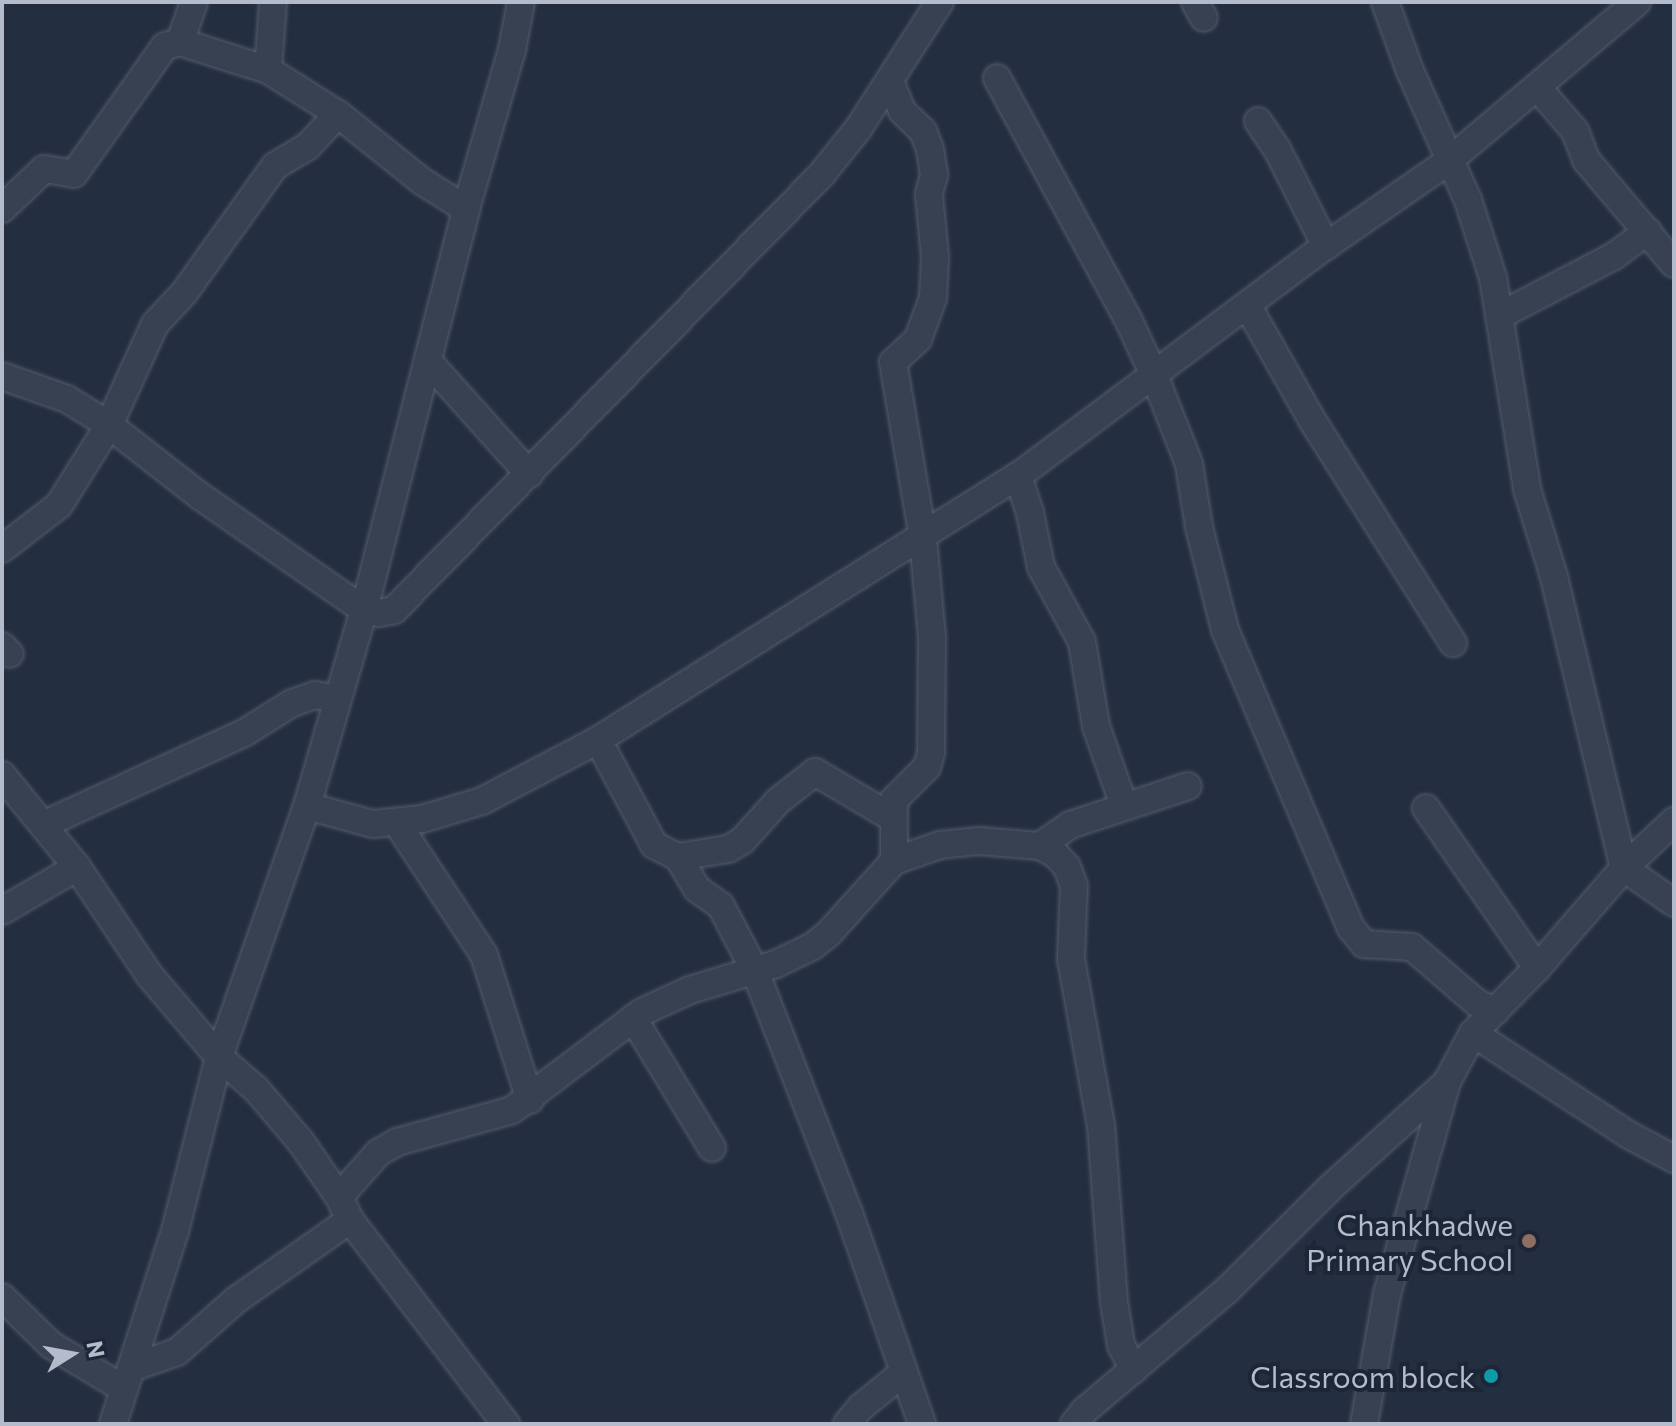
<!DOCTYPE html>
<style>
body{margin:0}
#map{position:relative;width:1676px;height:1426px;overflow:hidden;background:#232e41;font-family:Commissioner,sans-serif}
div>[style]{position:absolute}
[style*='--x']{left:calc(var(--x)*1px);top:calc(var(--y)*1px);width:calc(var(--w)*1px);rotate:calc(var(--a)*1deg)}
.roads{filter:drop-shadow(0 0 2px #535c6b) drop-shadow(0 0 2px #535c6b)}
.minor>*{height:26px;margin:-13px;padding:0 13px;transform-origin:13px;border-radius:13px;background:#384151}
.dots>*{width:22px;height:22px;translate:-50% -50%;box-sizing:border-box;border:4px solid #1d2636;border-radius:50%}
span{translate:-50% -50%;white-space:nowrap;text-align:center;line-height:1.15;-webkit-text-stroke:8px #1d2636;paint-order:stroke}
.poi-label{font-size:30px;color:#b4bccb}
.right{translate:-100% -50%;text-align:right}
.frame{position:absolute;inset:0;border:4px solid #b4bccb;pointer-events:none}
.north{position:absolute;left:32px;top:1314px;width:80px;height:80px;-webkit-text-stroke:6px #1d2636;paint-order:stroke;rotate:79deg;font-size:22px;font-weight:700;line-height:32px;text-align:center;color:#b4bccb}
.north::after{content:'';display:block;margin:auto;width:28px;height:36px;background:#b4bccb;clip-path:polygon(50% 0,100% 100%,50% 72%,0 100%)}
</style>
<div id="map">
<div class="roads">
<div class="minor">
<div style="--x:1195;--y:2;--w:18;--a:61"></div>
<div style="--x:1385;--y:2;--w:73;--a:70.1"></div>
<div style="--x:1410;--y:71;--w:141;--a:65.8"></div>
<div style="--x:1468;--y:200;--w:82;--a:72.2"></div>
<div style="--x:1493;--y:278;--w:214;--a:80.8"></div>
<div style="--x:1527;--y:489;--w:92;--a:72.9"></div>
<div style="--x:1554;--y:577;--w:299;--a:76.5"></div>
<div style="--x:1624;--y:868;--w:61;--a:35"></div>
<div style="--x:180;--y:42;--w:42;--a:-70.7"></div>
<div style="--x:268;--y:70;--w:68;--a:-85.8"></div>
<div style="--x:997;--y:78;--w:274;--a:61.5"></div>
<div style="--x:1128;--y:319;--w:62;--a:65.1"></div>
<div style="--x:1154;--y:375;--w:96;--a:68.5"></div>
<div style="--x:1189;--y:464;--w:64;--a:81"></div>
<div style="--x:1199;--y:527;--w:106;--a:75.8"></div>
<div style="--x:1225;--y:630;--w:324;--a:67.1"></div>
<div style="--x:1351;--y:928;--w:21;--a:51"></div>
<div style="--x:1364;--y:944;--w:48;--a:3.6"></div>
<div style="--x:1412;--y:947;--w:86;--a:40.7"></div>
<div style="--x:1477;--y:1003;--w:20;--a:24"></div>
<div style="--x:890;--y:81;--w:32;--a:68"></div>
<div style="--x:902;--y:111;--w:29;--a:44"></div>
<div style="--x:923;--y:131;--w:19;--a:69"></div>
<div style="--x:930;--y:149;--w:26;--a:81"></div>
<div style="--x:934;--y:175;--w:20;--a:105"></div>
<div style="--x:929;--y:194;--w:63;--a:84.6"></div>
<div style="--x:935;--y:257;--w:41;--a:92.8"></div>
<div style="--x:933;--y:298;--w:44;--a:110.1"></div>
<div style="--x:918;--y:339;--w:34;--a:137"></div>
<div style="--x:893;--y:362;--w:179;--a:80.3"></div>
<div style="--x:923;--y:538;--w:99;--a:84.8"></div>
<div style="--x:932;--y:637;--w:116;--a:90.5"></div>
<div style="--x:931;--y:753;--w:15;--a:106"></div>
<div style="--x:927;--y:767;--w:47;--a:135"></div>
<div style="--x:894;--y:800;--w:61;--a:90"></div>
<div style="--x:1537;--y:87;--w:58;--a:49.2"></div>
<div style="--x:1575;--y:131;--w:31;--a:69"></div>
<div style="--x:1586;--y:160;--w:136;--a:49.8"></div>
<div style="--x:1258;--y:121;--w:34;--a:56"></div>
<div style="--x:1277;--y:149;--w:109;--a:63.2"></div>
<div style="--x:2;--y:209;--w:58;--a:-43.6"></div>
<div style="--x:44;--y:169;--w:30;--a:9"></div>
<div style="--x:74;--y:174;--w:157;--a:-54.6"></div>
<div style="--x:165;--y:46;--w:16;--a:-15"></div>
<div style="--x:180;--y:42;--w:92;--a:17.7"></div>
<div style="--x:268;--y:70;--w:83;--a:32.2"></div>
<div style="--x:338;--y:114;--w:109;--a:38.7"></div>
<div style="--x:423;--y:182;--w:51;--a:32.1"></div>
<div style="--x:1247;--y:305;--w:132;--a:60.5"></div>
<div style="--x:1312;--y:420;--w:264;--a:57.7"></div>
<div style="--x:1501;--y:315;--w:127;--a:-27.6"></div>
<div style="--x:1614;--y:256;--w:42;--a:-36.3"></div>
<div style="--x:428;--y:361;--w:152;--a:48.2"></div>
<div style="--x:2;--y:376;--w:69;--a:19.5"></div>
<div style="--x:67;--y:399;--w:49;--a:31.8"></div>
<div style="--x:109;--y:425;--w:115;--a:38"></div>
<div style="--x:200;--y:496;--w:200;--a:34.8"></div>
<div style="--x:364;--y:610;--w:15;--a:11"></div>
<div style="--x:379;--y:613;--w:15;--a:-11"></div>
<div style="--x:394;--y:610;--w:610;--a:-45.53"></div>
<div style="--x:821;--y:175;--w:59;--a:-51.2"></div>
<div style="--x:858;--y:129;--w:151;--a:-57.2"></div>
<div style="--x:1018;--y:476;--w:39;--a:72"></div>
<div style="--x:1030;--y:513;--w:55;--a:78.5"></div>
<div style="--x:1041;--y:567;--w:85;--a:61.3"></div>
<div style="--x:1082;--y:642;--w:85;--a:80.5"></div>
<div style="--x:1096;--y:726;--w:85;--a:70.7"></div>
<div style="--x:2;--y:549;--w:72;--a:-37.7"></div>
<div style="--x:59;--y:505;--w:94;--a:-58"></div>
<div style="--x:109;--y:425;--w:111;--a:-65.5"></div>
<div style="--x:155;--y:324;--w:42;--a:-46.9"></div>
<div style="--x:184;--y:293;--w:156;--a:-54.4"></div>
<div style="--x:275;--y:166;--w:39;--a:-31"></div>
<div style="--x:308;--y:146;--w:44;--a:-46.8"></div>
<div style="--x:2;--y:646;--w:11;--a:45"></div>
<div style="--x:598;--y:740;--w:119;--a:61.9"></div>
<div style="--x:654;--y:845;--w:27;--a:27"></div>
<div style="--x:678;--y:857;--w:51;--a:-9.1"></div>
<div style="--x:728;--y:849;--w:16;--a:-30"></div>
<div style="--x:742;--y:841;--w:54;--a:-48"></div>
<div style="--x:778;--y:801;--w:47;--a:-38.1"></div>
<div style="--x:815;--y:772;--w:88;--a:30.6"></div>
<div style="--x:2;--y:775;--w:119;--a:50.8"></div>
<div style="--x:77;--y:867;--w:131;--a:56.2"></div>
<div style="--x:150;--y:976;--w:106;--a:49.6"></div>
<div style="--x:219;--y:1057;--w:49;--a:40.9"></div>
<div style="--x:256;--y:1089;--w:70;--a:49.7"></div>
<div style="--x:301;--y:1142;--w:67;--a:55.4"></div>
<div style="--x:339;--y:1197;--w:25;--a:64"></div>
<div style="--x:350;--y:1220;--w:257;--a:52.6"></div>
<div style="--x:307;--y:806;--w:68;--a:15.3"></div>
<div style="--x:373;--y:824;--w:49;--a:-5.8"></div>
<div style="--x:422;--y:819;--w:63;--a:-16.7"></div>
<div style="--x:482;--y:801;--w:131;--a:-27.7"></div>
<div style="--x:598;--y:740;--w:496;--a:-32.2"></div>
<div style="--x:1018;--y:476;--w:384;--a:-36.8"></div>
<div style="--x:1326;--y:246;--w:151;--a:-34.7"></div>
<div style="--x:1450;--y:160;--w:245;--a:-40.2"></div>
<div style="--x:1426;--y:808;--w:195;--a:55.2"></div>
<div style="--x:397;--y:823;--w:158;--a:56.6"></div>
<div style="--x:484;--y:955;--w:152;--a:72.4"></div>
<div style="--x:45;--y:824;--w:219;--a:-24.6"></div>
<div style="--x:244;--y:733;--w:57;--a:-32"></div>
<div style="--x:292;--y:703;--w:24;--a:-19"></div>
<div style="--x:315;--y:695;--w:23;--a:10"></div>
<div style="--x:1040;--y:846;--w:37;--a:-35"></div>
<div style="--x:1070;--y:825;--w:124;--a:-18.3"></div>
<div style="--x:678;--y:857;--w:37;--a:59"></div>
<div style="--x:697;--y:889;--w:29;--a:35"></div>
<div style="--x:721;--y:906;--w:73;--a:62.4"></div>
<div style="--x:755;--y:971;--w:260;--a:68.8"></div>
<div style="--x:849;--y:1213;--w:223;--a:70.9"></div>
<div style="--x:2;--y:911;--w:87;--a:-30.4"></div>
<div style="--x:633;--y:1018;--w:152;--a:58.7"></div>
<div style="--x:1473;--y:1033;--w:186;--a:33.2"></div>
<div style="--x:1629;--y:1135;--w:51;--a:28.1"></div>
<div style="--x:339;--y:1197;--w:59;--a:-48.4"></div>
<div style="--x:378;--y:1153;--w:22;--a:-30"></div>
<div style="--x:397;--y:1142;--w:119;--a:-15.5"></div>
<div style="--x:512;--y:1110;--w:163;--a:-37"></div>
<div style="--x:642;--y:1012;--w:53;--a:-24.6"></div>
<div style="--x:690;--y:990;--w:90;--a:-16.8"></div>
<div style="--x:776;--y:964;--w:41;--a:-25.9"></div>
<div style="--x:813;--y:946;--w:21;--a:-39"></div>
<div style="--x:829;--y:933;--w:97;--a:-47.9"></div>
<div style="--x:894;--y:861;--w:49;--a:-19.2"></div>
<div style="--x:940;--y:845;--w:39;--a:-6"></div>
<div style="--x:979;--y:841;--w:61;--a:4.7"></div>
<div style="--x:1040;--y:846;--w:18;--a:29"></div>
<div style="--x:1056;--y:855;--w:16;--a:47"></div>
<div style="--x:1067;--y:867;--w:20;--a:70"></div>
<div style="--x:1074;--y:886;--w:73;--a:92.4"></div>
<div style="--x:1071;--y:959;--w:169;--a:79.8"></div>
<div style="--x:1101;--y:1125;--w:177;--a:85.8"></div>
<div style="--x:1114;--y:1302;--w:44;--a:80.8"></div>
<div style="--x:1121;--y:1345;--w:28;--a:63"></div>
<div style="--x:2;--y:1297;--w:69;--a:44.4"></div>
<div style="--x:51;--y:1345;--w:85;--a:31.1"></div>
<div style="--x:131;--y:1368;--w:49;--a:-19.2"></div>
<div style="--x:177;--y:1352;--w:79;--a:-41.4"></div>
<div style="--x:236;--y:1300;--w:139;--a:-35.1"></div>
<div style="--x:113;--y:1424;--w:203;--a:-72.2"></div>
<div style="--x:175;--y:1231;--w:179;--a:-75.8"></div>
<div style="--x:219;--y:1057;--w:266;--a:-70.7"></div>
<div style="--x:307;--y:806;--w:204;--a:-73.8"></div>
<div style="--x:364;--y:610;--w:414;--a:-75.7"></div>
<div style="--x:466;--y:209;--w:166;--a:-73.9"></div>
<div style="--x:512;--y:50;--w:49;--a:-79.4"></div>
<div style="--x:847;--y:1424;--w:22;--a:-51"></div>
<div style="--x:861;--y:1407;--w:55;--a:-39.1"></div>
<div style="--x:1074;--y:1424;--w:16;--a:-52"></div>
<div style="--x:1084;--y:1411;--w:186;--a:-40.2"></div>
<div style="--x:1226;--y:1291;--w:146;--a:-44.7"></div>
<div style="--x:1330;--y:1188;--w:155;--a:-42.1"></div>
<div style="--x:1364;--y:1424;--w:132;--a:-80"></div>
<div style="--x:1387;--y:1294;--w:220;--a:-74.2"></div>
<div style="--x:1447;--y:1082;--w:55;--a:-62"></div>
<div style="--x:1473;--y:1033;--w:91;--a:-45.4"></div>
<div style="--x:1537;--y:968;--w:133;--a:-49"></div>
<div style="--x:1624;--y:868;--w:69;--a:-43.2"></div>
</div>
</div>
<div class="dots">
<div style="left:1529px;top:1241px;background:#8d6e63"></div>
<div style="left:1491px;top:1376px;background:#0f9aa8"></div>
</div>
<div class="poi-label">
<span class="right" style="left:1513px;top:1241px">Chankhadwe<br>Primary School</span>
<span class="right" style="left:1475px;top:1376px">Classroom block</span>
</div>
<div class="frame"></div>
<div class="north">N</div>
</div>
